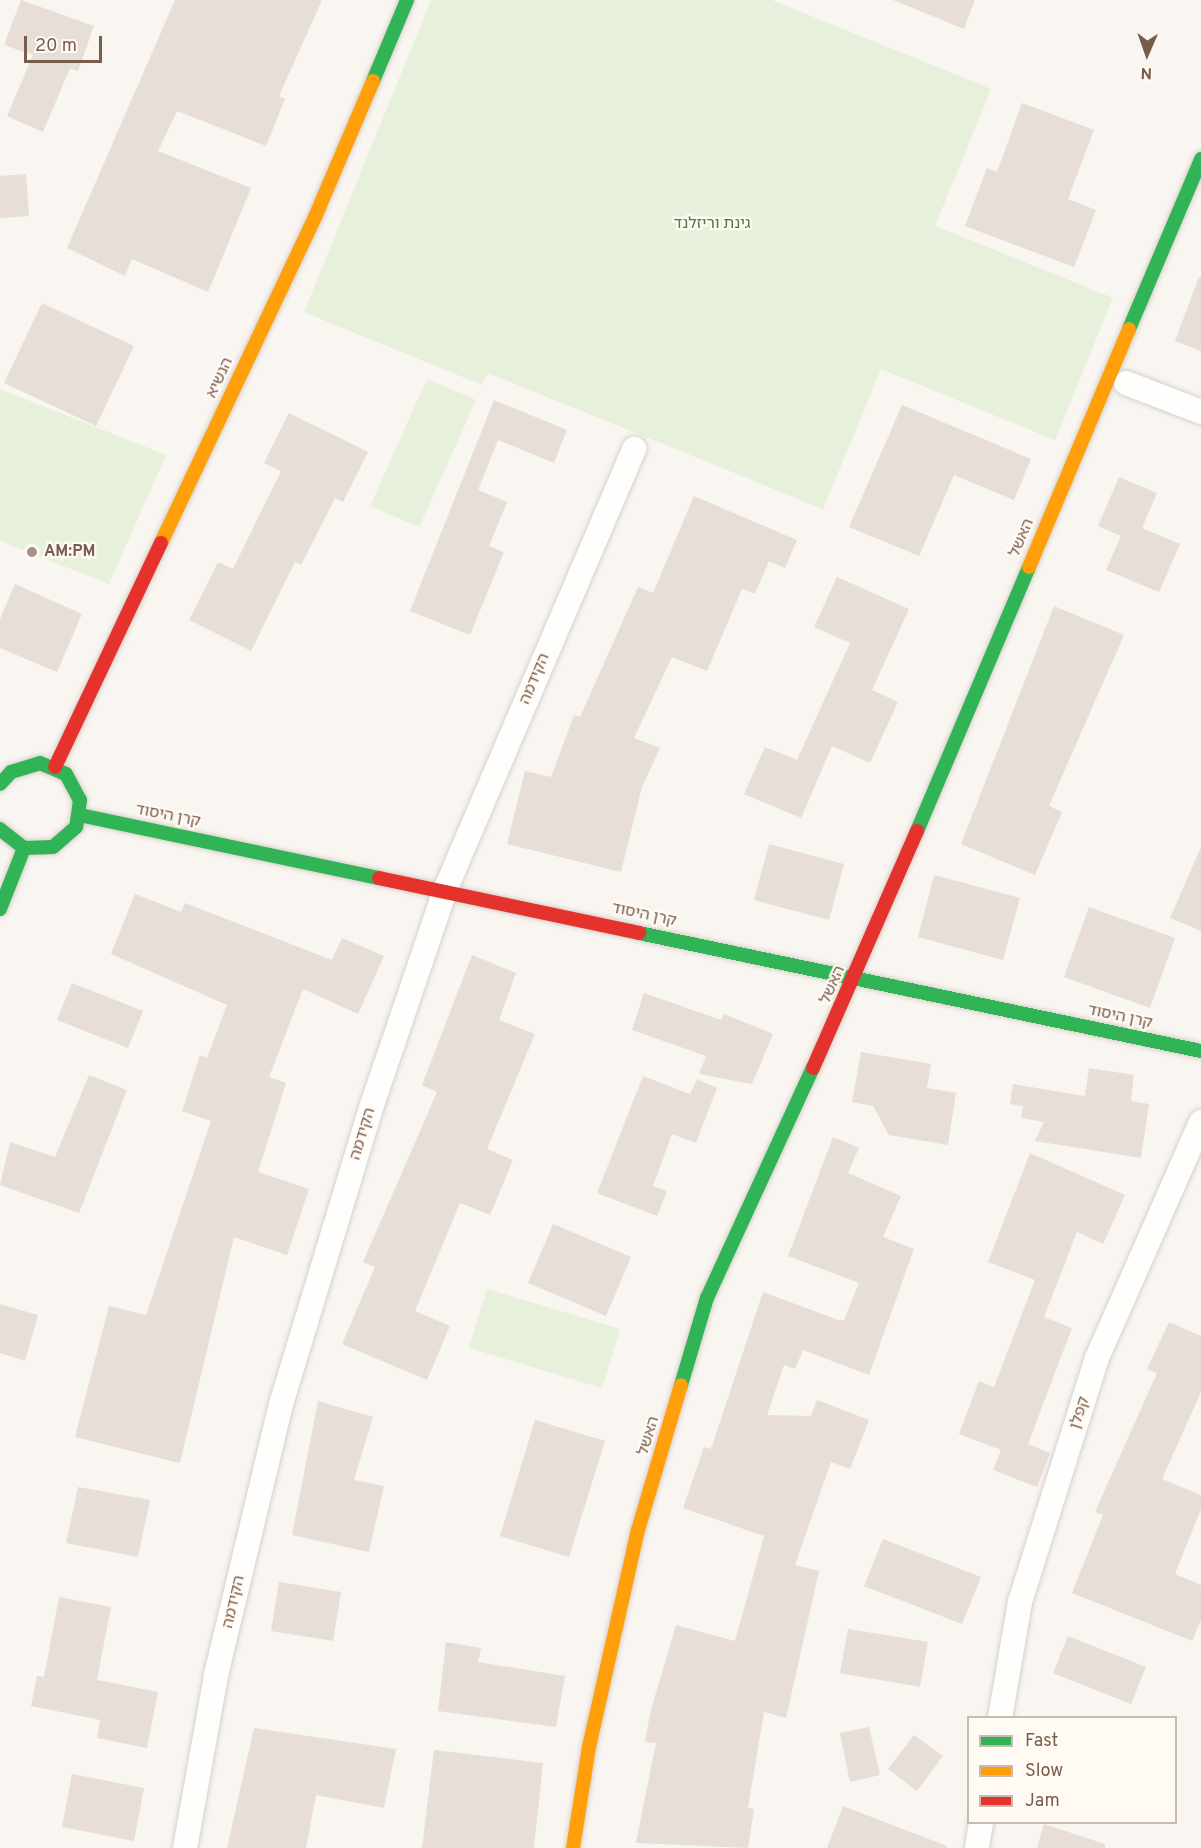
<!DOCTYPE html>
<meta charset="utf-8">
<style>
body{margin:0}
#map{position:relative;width:1201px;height:1848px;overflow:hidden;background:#f9f5f0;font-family:Overpass,"Noto Sans Hebrew",sans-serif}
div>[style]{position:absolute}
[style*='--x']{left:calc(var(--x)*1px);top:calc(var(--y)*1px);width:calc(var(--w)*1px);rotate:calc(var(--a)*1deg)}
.green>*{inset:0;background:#e7f0db}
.building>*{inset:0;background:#e6ded7}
.roads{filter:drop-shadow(0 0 2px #d7d1cb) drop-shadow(0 0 2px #d7d1cb)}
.street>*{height:24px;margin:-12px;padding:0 12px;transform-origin:12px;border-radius:12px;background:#fefefd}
.fast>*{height:14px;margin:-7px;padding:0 7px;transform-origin:7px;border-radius:7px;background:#30b455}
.slow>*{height:14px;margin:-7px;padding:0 7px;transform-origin:7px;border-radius:7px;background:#ff9f0a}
.jam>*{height:14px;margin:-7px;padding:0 7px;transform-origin:7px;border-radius:7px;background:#e5322d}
.dots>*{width:16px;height:16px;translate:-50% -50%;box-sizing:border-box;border:3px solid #fffaf3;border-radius:50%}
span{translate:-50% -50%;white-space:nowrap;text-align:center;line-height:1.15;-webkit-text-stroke:4.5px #fffaf3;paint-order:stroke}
.park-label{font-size:16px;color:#537a41}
.street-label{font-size:16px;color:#7a5c4d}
.poi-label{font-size:16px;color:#7a5c4d;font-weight:700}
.left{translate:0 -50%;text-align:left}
.legend{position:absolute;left:967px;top:1716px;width:210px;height:108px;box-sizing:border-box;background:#fffaf3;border:2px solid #cabbb1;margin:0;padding:8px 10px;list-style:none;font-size:18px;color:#7a5c4d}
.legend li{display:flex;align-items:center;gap:12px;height:30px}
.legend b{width:30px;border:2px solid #cabbb1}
.north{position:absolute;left:1117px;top:24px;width:60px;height:60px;-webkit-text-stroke:4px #fffaf3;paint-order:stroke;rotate:182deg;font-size:16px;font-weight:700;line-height:24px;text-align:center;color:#7a5c4d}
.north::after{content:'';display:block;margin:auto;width:21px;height:27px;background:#7a5c4d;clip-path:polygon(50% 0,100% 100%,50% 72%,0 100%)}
.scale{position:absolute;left:24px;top:36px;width:78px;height:27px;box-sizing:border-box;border:3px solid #7a5c4d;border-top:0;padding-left:8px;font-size:18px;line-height:21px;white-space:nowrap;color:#7a5c4d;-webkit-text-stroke:4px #fffaf3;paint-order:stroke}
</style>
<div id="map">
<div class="green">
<div style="clip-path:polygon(431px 0,772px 0,991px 89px,935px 226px,1113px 298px,1055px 440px,881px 369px,823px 509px,488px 373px,482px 385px,304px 312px)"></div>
<div style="clip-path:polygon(427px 379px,476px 400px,419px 527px,370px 506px)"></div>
<div style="clip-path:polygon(0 389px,166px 455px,109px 584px,0 541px)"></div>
<div style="clip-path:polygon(487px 1289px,620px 1329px,602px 1388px,469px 1348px)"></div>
</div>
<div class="building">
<div style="clip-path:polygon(21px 0,94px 26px,78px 71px,70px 68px,43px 132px,7px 116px,33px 55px,4px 45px)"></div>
<div style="clip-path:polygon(175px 0,322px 0,279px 96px,285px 99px,266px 146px,177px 111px,158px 151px,251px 188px,208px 292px,132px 259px,125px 276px,67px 248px)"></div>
<div style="clip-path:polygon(893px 0,975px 0,964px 29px)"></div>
<div style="clip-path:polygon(1022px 103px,1094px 130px,1068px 199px,1096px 210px,1074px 267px,965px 226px,987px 168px,997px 172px)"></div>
<div style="clip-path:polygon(26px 174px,29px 216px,0 218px,0 176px)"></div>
<div style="clip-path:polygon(1199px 277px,1201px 277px,1201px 351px,1175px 341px)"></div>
<div style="clip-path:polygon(42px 303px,134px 346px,96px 426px,4px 383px)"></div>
<div style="clip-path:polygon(494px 400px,567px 430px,554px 463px,498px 440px,478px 490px,507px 502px,489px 546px,504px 552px,470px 635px,410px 611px)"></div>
<div style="clip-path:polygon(902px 405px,1031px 459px,1014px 500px,954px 475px,919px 556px,849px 527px)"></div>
<div style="clip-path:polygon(289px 413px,368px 452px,343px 502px,335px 498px,301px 565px,295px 562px,251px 651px,189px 620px,218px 562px,233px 569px,281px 471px,264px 463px)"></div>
<div style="clip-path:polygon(1119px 477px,1157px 493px,1142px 528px,1180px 544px,1159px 592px,1106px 570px,1121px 536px,1098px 526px)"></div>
<div style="clip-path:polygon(694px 496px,797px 540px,785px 568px,769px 561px,755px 594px,742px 589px,707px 671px,672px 657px,634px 738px,660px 748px,642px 787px,621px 872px,507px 844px,525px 771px,551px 777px,574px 715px,580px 717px,638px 587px,653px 593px)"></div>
<div style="clip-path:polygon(837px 577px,909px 609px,872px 690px,898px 702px,870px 763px,832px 746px,801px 818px,744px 794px,765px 747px,797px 760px,850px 643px,814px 627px)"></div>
<div style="clip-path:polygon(15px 584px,82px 614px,57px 672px,0 648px,0 619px)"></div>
<div style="clip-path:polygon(1054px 606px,1124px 635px,1049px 806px,1062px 812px,1035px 875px,961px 844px)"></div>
<div style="clip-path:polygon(769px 844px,844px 864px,829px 920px,754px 900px)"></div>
<div style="clip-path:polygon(1201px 847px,1201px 931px,1170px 918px)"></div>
<div style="clip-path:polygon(934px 875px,1020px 898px,1003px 960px,918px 937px)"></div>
<div style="clip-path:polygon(135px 894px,181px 912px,185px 903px,332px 960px,342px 938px,384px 956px,358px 1014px,303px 989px,269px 1077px,286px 1083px,258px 1172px,309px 1189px,287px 1255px,234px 1237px,180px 1463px,75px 1437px,109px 1306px,146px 1315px,211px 1121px,182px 1111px,200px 1055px,207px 1058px,227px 1005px,111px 954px)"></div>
<div style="clip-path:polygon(1089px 907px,1175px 938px,1150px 1008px,1064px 977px)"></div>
<div style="clip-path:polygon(472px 955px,516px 973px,499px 1020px,535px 1034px,487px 1149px,513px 1160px,490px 1215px,460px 1203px,415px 1311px,450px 1326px,427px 1380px,342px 1344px,375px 1267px,363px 1262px,437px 1092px,422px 1085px)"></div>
<div style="clip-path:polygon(72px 983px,143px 1011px,128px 1048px,57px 1020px)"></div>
<div style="clip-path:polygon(644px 993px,721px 1020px,724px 1014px,773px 1034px,752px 1084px,699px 1074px,706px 1056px,632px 1030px)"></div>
<div style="clip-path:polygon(861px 1052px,931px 1064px,927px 1088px,956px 1093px,948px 1145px,889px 1135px,873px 1106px,852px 1102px)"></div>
<div style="clip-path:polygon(1089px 1068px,1134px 1075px,1131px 1101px,1149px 1104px,1141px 1158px,1035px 1141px,1044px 1122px,1021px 1118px,1023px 1106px,1010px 1104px,1013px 1084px,1085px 1096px)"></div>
<div style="clip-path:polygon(89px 1075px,127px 1090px,79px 1213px,0 1185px,10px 1142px,55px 1157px)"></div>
<div style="clip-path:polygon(643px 1076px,690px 1094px,697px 1079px,717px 1088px,696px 1143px,672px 1134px,653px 1186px,667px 1191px,657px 1216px,597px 1193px)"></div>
<div style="clip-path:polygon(833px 1137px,859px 1148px,848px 1173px,901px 1196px,883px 1237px,914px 1249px,869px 1375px,803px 1350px,795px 1369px,784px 1365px,767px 1415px,811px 1416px,817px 1400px,869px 1420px,850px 1469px,831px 1462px,795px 1565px,819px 1571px,786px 1718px,764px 1712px,748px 1808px,754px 1809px,748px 1848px,636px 1843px,656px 1743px,645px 1742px,650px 1713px,676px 1625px,735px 1641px,764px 1536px,683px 1508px,704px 1447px,711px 1449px,763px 1292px,838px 1320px,844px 1320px,859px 1283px,788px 1256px)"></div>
<div style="clip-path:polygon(1030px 1153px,1125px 1195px,1103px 1244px,1077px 1232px,1044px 1317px,1072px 1328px,1028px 1444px,1050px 1453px,1037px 1487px,993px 1470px,1001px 1450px,959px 1434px,979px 1381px,994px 1387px,1035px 1280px,988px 1262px)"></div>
<div style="clip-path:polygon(553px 1224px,631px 1257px,606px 1316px,528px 1283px)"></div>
<div style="clip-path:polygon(0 1304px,38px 1315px,25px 1361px,0 1353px)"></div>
<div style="clip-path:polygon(1169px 1322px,1201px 1336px,1201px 1392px,1162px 1479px,1201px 1495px,1201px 1509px,1175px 1574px,1201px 1585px,1201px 1620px,1192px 1641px,1072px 1593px,1103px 1515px,1095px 1512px,1157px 1373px,1147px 1369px)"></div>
<div style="clip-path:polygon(318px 1401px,373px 1417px,354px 1480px,384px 1486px,369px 1552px,292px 1535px)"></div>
<div style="clip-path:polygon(535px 1420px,605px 1441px,569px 1557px,500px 1536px)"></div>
<div style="clip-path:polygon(78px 1487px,150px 1500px,138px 1557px,66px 1543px)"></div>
<div style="clip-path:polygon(883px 1539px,981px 1577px,962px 1624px,864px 1586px)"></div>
<div style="clip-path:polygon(279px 1582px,341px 1592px,333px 1641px,271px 1631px)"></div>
<div style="clip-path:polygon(59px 1597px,111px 1607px,97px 1680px,158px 1692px,147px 1748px,97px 1738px,100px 1720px,31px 1706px,37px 1676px,44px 1677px)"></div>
<div style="clip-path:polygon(848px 1629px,928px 1642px,920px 1687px,840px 1673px)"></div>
<div style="clip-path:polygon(1068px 1636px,1146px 1667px,1131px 1704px,1053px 1673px)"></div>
<div style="clip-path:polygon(446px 1642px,481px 1648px,478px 1662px,565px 1676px,556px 1727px,438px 1711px)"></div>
<div style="clip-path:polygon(869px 1727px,880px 1775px,850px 1782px,840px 1733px)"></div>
<div style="clip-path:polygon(254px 1728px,396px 1749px,384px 1808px,316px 1795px,306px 1848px,227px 1848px)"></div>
<div style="clip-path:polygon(914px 1735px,943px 1756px,917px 1791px,888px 1769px)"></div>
<div style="clip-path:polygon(434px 1750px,543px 1763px,534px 1848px,422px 1848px)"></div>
<div style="clip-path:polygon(72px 1774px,144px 1788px,134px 1841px,62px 1827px)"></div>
<div style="clip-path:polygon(843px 1806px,947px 1846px,946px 1848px,827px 1848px)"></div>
<div style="clip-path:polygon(1044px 1824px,1105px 1844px,1105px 1848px,1037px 1848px)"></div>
</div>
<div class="roads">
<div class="street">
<div style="--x:1126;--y:383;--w:80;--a:21.1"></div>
<div style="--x:1000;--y:1718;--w:118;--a:-80.2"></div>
<div style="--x:1020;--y:1602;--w:256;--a:-72.5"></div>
<div style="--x:1097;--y:1358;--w:258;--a:-66.2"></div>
<div style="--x:185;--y:1848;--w:176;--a:-79.8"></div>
<div style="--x:216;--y:1675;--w:282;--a:-76.5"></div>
<div style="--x:282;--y:1401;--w:309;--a:-73.1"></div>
<div style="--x:372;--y:1105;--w:229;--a:-71.2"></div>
<div style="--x:446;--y:888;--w:478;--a:-66.8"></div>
<div style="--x:977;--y:1848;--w:26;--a:-81"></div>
</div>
<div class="fast">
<div style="--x:373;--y:81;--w:88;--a:-67.2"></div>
<div style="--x:1129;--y:329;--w:185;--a:-67"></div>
<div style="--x:0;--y:784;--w:16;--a:-47"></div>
<div style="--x:11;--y:772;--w:30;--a:-17"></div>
<div style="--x:40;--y:763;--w:28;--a:23"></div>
<div style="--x:66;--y:774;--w:30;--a:62"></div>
<div style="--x:80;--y:800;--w:27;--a:98"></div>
<div style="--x:76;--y:827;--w:30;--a:139"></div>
<div style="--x:53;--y:847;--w:29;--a:178"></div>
<div style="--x:24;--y:848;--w:31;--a:-142"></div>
<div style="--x:80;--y:815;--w:306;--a:11.9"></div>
<div style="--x:917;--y:831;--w:287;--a:-67"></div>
<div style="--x:0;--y:909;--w:66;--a:-68.5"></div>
<div style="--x:639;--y:933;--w:574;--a:11.86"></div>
<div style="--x:681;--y:1385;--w:91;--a:-73.4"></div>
<div style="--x:707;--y:1298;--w:253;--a:-65.3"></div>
</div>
<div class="slow">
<div style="--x:161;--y:543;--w:361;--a:-64.7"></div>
<div style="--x:315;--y:217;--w:148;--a:-66.9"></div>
<div style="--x:1029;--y:567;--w:258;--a:-67.2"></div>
<div style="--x:573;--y:1848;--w:102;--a:-81"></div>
<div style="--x:589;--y:1747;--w:222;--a:-77.3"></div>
<div style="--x:638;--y:1530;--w:151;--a:-73.5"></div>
</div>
<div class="jam">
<div style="--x:55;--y:767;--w:248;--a:-64.7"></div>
<div style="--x:379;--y:878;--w:266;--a:11.9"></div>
<div style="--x:813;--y:1068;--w:259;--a:-66.3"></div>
</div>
</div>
<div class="dots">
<div style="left:32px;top:552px;background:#a69286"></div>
</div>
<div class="park-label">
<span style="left:712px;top:224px">גינת וריזלנד</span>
</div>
<div class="street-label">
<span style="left:220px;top:378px;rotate:-65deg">הנשיא</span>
<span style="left:1022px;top:538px;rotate:-67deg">האשל</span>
<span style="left:535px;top:679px;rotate:-67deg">הקידמה</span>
<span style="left:168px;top:816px;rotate:11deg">קרן היסוד</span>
<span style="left:644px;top:915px;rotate:12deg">קרן היסוד</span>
<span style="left:833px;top:985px;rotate:-66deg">האשל</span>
<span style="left:1120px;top:1017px;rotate:12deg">קרן היסוד</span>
<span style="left:363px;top:1134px;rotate:-73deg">הקידמה</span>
<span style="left:1080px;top:1413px;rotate:-72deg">קפלן</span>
<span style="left:649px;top:1436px;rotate:-73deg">האשל</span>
<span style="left:234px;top:1602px;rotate:-77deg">הקידמה</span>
</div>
<div class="poi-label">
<span class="left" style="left:44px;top:552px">AM:PM</span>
</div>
<ul class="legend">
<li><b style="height:8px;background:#30b455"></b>Fast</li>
<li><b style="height:8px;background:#ff9f0a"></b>Slow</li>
<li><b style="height:8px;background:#e5322d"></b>Jam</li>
</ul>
<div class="north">N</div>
<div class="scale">20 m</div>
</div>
